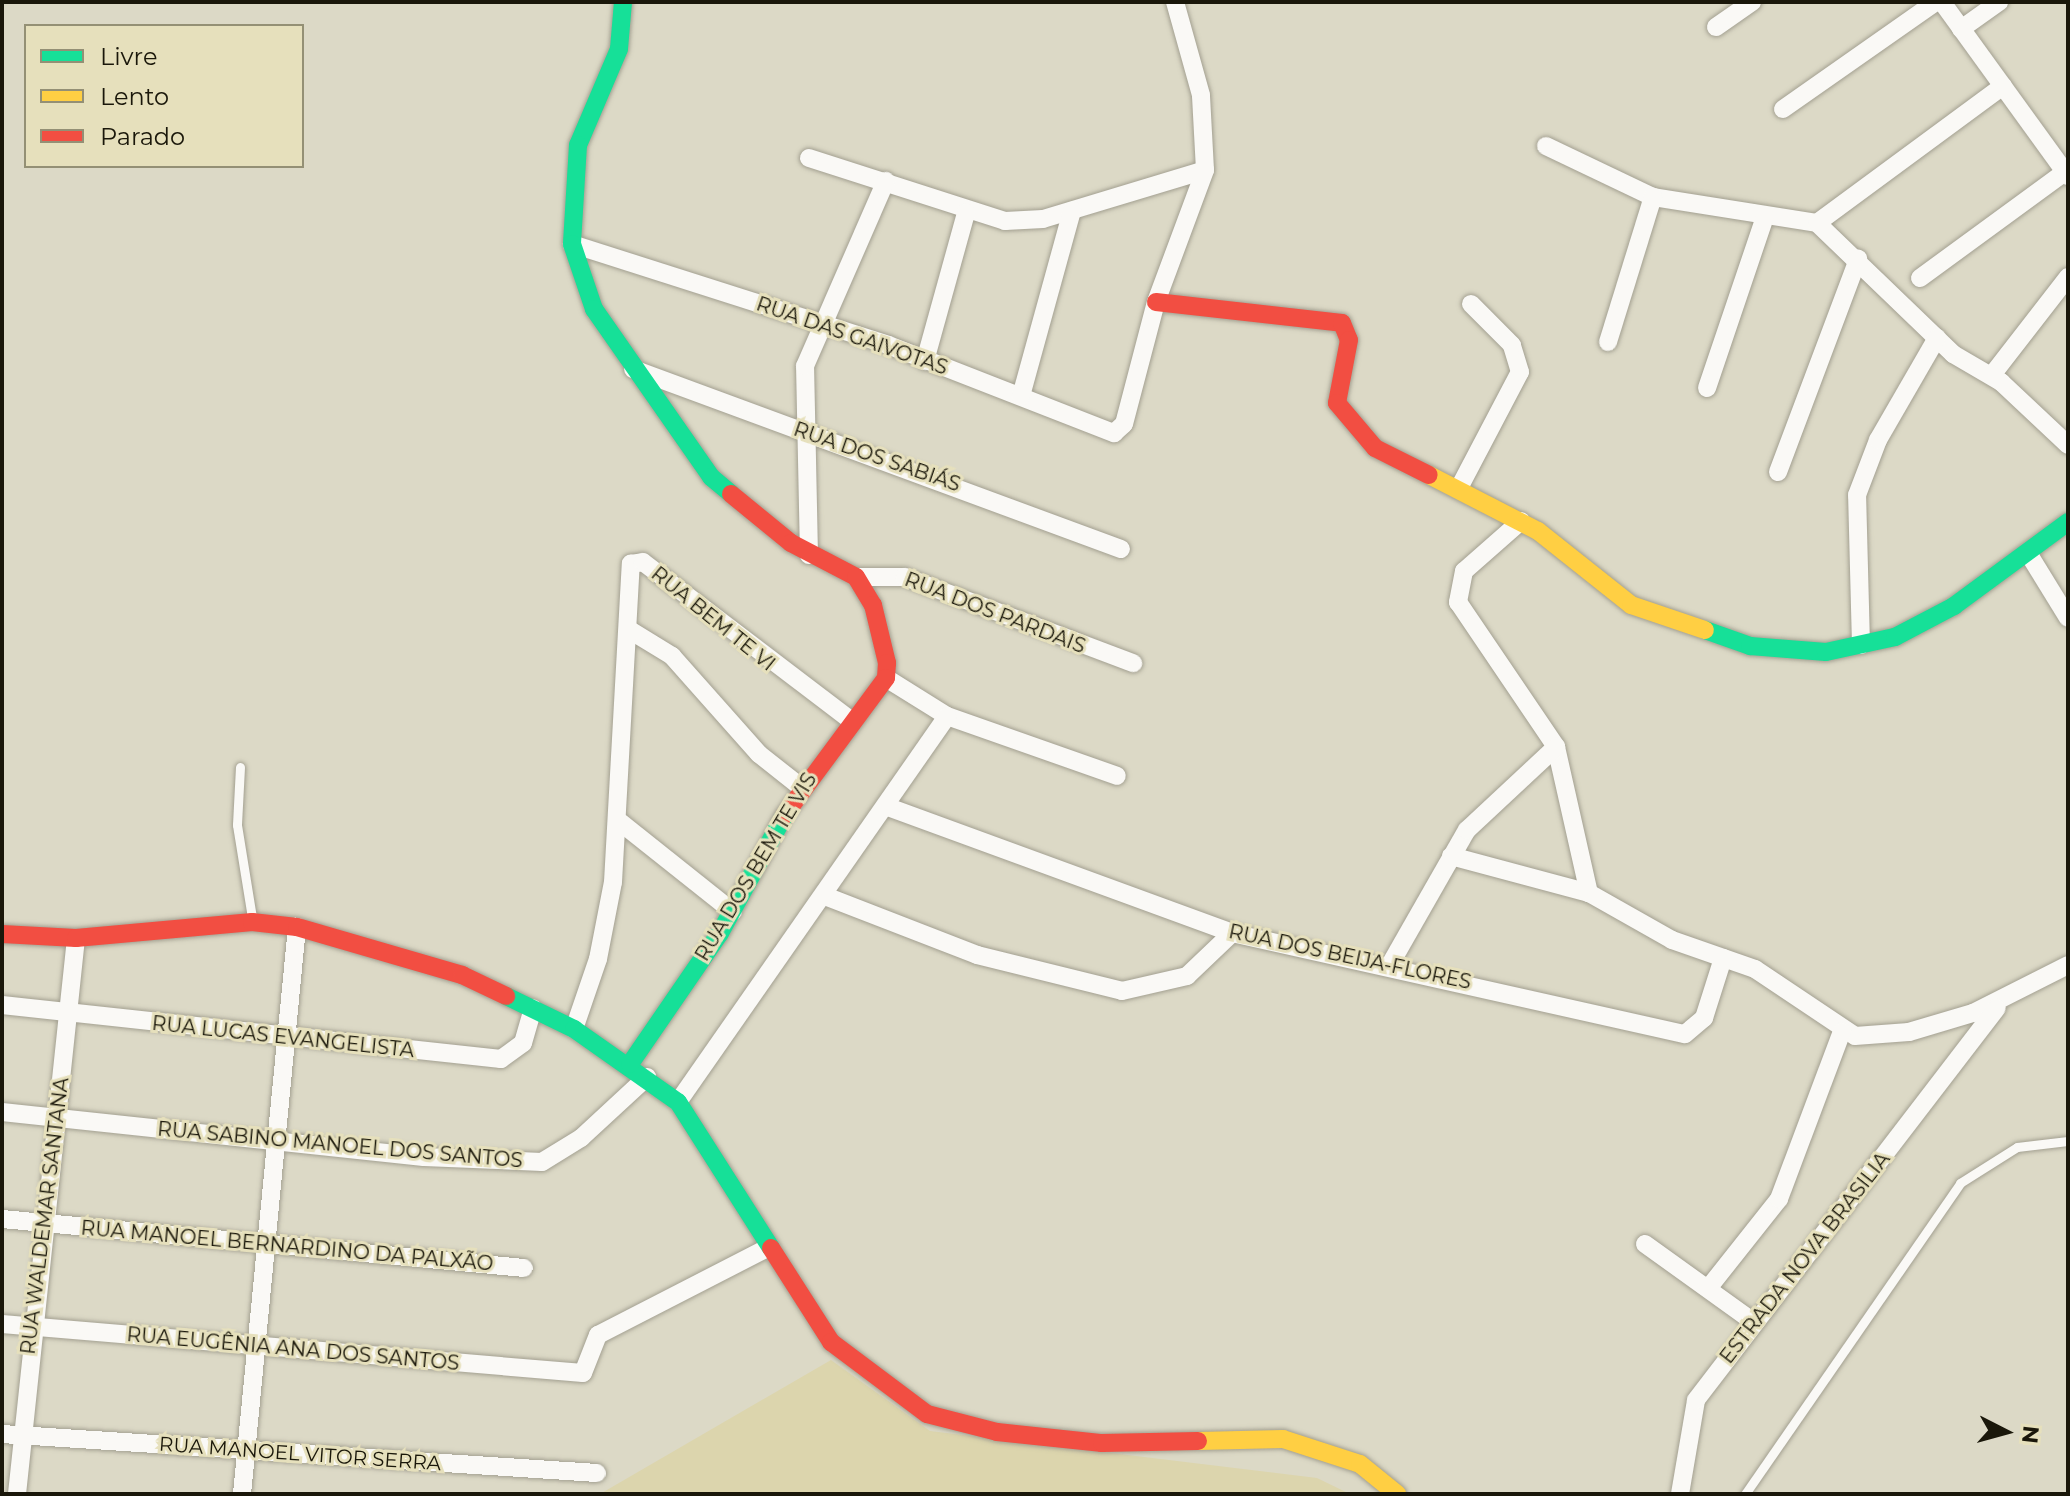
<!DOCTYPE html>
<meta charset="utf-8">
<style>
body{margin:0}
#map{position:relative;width:2070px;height:1496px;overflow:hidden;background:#dcd9c6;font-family:Montserrat,sans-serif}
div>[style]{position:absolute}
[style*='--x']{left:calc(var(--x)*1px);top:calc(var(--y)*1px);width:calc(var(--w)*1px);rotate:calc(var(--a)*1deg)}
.green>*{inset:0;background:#dcd5ad}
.roads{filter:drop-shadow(0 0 2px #a3a091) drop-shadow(0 0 2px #a3a091)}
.lane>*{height:9px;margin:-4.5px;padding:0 4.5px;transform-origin:4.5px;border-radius:4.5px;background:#faf9f6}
.street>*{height:18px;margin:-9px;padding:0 9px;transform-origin:9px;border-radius:9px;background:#faf9f6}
.fast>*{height:18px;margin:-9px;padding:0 9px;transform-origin:9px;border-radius:9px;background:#16e098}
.slow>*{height:18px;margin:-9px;padding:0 9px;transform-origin:9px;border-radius:9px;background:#ffcf43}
.jam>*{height:18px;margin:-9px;padding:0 9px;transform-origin:9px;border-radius:9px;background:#f24e42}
span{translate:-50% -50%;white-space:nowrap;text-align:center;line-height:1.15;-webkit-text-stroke:6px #e6e0bc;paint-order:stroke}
.street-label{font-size:20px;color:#1a170a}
.frame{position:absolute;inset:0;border:4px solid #1a170a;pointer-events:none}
.legend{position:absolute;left:24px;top:24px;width:280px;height:144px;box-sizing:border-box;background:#e6e0bc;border:2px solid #949075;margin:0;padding:10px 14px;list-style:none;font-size:24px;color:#1a170a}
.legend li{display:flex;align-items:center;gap:16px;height:40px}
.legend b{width:40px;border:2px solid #949075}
.north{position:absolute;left:1966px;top:1392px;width:80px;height:80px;-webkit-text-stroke:6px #e6e0bc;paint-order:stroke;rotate:96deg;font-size:22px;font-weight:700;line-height:32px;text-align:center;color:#1a170a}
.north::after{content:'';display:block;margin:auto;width:28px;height:36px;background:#1a170a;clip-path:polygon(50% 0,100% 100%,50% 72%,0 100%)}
</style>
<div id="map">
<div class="green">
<div style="clip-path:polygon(831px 1360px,930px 1431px,1317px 1478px,1350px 1494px,600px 1494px)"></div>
</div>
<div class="roads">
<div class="lane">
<div style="--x:240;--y:767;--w:58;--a:93"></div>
<div style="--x:237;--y:825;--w:94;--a:80.8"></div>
<div style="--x:1745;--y:1494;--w:378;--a:-55.3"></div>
<div style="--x:1960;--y:1183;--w:67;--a:-32.3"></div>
<div style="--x:2017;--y:1147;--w:51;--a:-6.7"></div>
</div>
<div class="street">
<div style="--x:1942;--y:2;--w:215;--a:54.1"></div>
<div style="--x:1716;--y:27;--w:44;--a:-34.8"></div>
<div style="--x:1961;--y:29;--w:47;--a:-35.4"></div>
<div style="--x:1783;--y:109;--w:187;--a:-35"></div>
<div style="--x:1546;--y:146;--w:119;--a:25.5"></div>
<div style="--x:1653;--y:197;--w:166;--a:9"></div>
<div style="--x:1817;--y:223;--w:189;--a:43.9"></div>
<div style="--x:1953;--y:354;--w:56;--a:30.3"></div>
<div style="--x:2001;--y:382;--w:92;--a:43.2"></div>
<div style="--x:809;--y:158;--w:206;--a:17.8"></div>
<div style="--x:1005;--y:221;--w:38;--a:-3"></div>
<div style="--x:1043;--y:219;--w:169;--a:-16.8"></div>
<div style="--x:1817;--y:223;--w:231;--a:-36.4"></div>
<div style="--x:572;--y:244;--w:332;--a:17.7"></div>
<div style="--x:888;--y:345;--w:243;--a:21.3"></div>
<div style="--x:1114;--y:433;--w:13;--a:-42"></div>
<div style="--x:1124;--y:424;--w:126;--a:-75.3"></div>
<div style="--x:1156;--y:302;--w:141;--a:-69.6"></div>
<div style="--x:1205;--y:170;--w:75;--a:-93.1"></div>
<div style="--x:1201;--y:95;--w:97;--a:-105.6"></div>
<div style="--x:1920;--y:278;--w:180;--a:-36.2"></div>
<div style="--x:1608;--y:342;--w:152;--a:-72.8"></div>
<div style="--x:925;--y:361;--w:154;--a:-74.5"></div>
<div style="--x:633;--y:369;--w:520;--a:20.25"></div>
<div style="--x:1992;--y:375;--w:124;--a:-52.2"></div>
<div style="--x:1707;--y:388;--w:181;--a:-71.3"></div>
<div style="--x:1021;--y:396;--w:192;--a:-74.6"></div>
<div style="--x:1778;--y:472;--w:228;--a:-69.4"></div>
<div style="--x:1459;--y:488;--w:131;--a:-62.3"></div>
<div style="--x:1520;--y:372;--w:28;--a:-107"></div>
<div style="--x:1512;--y:345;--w:58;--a:-135"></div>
<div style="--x:1521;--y:521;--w:76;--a:138.7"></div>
<div style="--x:1464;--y:571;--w:32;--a:101"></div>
<div style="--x:1458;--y:602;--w:175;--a:55.9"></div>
<div style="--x:1556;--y:747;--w:150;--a:77.3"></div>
<div style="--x:2028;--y:553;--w:76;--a:58.4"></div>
<div style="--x:809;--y:555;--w:189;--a:-91.2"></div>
<div style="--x:805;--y:366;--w:202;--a:-66.4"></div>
<div style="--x:856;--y:577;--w:49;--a:0"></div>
<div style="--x:905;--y:577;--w:244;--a:20.7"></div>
<div style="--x:628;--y:629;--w:52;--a:31.5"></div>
<div style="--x:672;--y:656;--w:131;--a:48.4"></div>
<div style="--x:759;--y:754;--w:55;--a:38.3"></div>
<div style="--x:1861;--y:645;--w:150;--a:-91.5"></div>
<div style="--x:1857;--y:495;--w:59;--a:-69.1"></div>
<div style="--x:1878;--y:440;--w:118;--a:-60"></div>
<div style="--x:886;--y:678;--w:72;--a:31.9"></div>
<div style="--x:947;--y:716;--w:180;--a:19.4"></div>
<div style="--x:888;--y:807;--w:366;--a:20.1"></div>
<div style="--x:1232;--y:933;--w:464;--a:12.6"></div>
<div style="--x:1685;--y:1034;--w:25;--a:-40"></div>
<div style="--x:1704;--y:1018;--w:63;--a:-72.4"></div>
<div style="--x:620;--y:822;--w:144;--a:38.5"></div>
<div style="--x:1451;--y:856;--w:143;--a:15"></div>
<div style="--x:1589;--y:893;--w:95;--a:29.5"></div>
<div style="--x:1672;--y:940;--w:88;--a:19.3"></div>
<div style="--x:1755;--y:969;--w:120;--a:33.8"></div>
<div style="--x:1855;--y:1036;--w:54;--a:-4.2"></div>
<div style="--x:1909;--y:1032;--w:67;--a:-16.5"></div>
<div style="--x:1973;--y:1013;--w:106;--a:-26.8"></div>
<div style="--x:825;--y:896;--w:163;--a:21.2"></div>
<div style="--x:977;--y:955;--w:149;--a:13.9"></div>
<div style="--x:1122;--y:991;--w:67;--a:-13"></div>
<div style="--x:1187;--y:976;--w:62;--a:-43.7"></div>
<div style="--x:1391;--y:963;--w:153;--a:-60.3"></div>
<div style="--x:1467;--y:830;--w:122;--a:-43"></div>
<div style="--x:2;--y:1005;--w:502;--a:6.18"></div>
<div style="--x:501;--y:1059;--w:27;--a:-36"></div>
<div style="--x:523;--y:1043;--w:36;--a:-74"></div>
<div style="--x:574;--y:1029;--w:74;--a:-71.1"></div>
<div style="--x:598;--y:959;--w:78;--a:-79"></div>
<div style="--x:613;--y:882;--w:319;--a:-86.8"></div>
<div style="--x:631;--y:564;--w:12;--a:-9"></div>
<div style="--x:643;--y:562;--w:259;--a:37.3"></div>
<div style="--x:678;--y:1102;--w:470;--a:-55.1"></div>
<div style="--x:2;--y:1112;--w:424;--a:6.1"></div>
<div style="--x:424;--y:1157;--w:118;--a:2.4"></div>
<div style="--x:542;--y:1162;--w:46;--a:-31.6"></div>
<div style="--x:581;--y:1138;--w:90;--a:-42.7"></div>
<div style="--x:2;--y:1219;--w:524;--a:5.36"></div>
<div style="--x:1645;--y:1244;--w:135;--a:35.7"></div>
<div style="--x:1710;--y:1286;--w:111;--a:-51.6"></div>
<div style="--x:1779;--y:1199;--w:179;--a:-69.4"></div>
<div style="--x:2;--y:1324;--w:583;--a:4.82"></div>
<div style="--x:583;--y:1373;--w:41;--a:-68.5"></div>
<div style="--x:598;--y:1335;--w:192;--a:-27.2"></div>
<div style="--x:2;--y:1434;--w:596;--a:3.75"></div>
<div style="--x:17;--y:1494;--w:559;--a:-83.94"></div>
<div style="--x:242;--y:1494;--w:570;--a:-84.46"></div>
<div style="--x:1680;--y:1494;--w:95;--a:-80.3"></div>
<div style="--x:1696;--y:1400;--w:494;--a:-52.5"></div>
</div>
<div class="fast">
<div style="--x:623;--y:2;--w:47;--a:94.9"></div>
<div style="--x:619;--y:49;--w:104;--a:113.1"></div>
<div style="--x:578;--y:145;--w:99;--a:93.5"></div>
<div style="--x:572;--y:244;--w:69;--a:71.3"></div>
<div style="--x:594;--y:309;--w:205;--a:55.1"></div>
<div style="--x:711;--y:477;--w:26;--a:40"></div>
<div style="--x:1705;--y:630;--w:48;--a:19.6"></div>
<div style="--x:1750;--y:646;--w:76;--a:4.5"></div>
<div style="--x:1826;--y:652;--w:71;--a:-12.3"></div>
<div style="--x:1895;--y:637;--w:67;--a:-27.7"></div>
<div style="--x:1954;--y:606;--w:142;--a:-36.4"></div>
<div style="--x:506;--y:996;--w:76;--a:25.9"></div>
<div style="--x:574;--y:1029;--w:127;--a:35.1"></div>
<div style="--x:678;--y:1102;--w:173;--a:57.5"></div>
<div style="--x:630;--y:1064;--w:159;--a:-55.5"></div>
<div style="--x:720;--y:933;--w:133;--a:-61.3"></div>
</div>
<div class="slow">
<div style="--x:1429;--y:475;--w:123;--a:27.2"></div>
<div style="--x:1538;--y:531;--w:119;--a:38.5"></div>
<div style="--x:1631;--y:605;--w:78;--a:18.7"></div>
<div style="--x:1198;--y:1441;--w:85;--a:-1.3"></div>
<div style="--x:1283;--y:1439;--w:81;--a:18"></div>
<div style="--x:1360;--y:1464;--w:48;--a:39"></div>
</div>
<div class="jam">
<div style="--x:1156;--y:302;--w:187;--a:6.4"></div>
<div style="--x:1342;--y:323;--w:18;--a:68"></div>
<div style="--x:1349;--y:340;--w:64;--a:100.8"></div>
<div style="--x:1337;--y:403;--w:59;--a:49.8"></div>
<div style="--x:1375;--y:448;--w:60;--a:26.6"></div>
<div style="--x:731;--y:494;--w:77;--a:39.2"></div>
<div style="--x:791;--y:543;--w:73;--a:27.6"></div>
<div style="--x:856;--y:577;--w:33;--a:59"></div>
<div style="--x:873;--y:605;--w:60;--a:76.4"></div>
<div style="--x:887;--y:663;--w:15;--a:94"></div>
<div style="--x:886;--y:678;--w:172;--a:126.5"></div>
<div style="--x:2;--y:934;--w:74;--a:3.1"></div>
<div style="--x:76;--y:938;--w:177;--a:-5.2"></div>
<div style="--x:252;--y:922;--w:45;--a:6.3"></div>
<div style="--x:297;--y:927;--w:172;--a:16.2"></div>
<div style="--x:462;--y:975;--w:49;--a:25.5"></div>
<div style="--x:771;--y:1248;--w:112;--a:57.4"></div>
<div style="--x:831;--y:1342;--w:120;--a:36.9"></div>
<div style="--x:927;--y:1414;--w:72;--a:14.4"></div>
<div style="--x:997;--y:1432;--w:106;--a:6"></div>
<div style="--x:1102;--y:1443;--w:96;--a:-1.2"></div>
</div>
</div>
<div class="street-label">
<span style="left:852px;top:336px;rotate:19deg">RUA DAS GAIVOTAS</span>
<span style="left:877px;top:457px;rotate:19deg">RUA DOS SABIÁS</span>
<span style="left:995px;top:613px;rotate:21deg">RUA DOS PARDAIS</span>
<span style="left:713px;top:619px;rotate:39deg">RUA BEM TE VI</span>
<span style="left:756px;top:867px;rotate:-59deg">RUA DOS BEM TE VIS</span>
<span style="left:1350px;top:957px;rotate:12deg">RUA DOS BEIJA-FLORES</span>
<span style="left:283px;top:1037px;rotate:6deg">RUA LUCAS EVANGELISTA</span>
<span style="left:340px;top:1145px;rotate:5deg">RUA SABINO MANOEL DOS SANTOS</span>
<span style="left:45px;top:1216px;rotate:-83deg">RUA WALDEMAR SANTANA</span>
<span style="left:287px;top:1246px;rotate:5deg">RUA MANOEL BERNARDINO DA PALXÃO</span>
<span style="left:1805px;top:1258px;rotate:-52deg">ESTRADA NOVA BRASILIA</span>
<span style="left:293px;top:1349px;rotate:5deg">RUA EUGÊNIA ANA DOS SANTOS</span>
<span style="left:300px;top:1454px;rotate:4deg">RUA MANOEL VITOR SERRA</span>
</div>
<div class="frame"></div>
<ul class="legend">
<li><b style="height:10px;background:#16e098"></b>Livre</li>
<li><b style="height:10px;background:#ffcf43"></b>Lento</li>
<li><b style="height:10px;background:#f24e42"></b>Parado</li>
</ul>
<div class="north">N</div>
</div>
